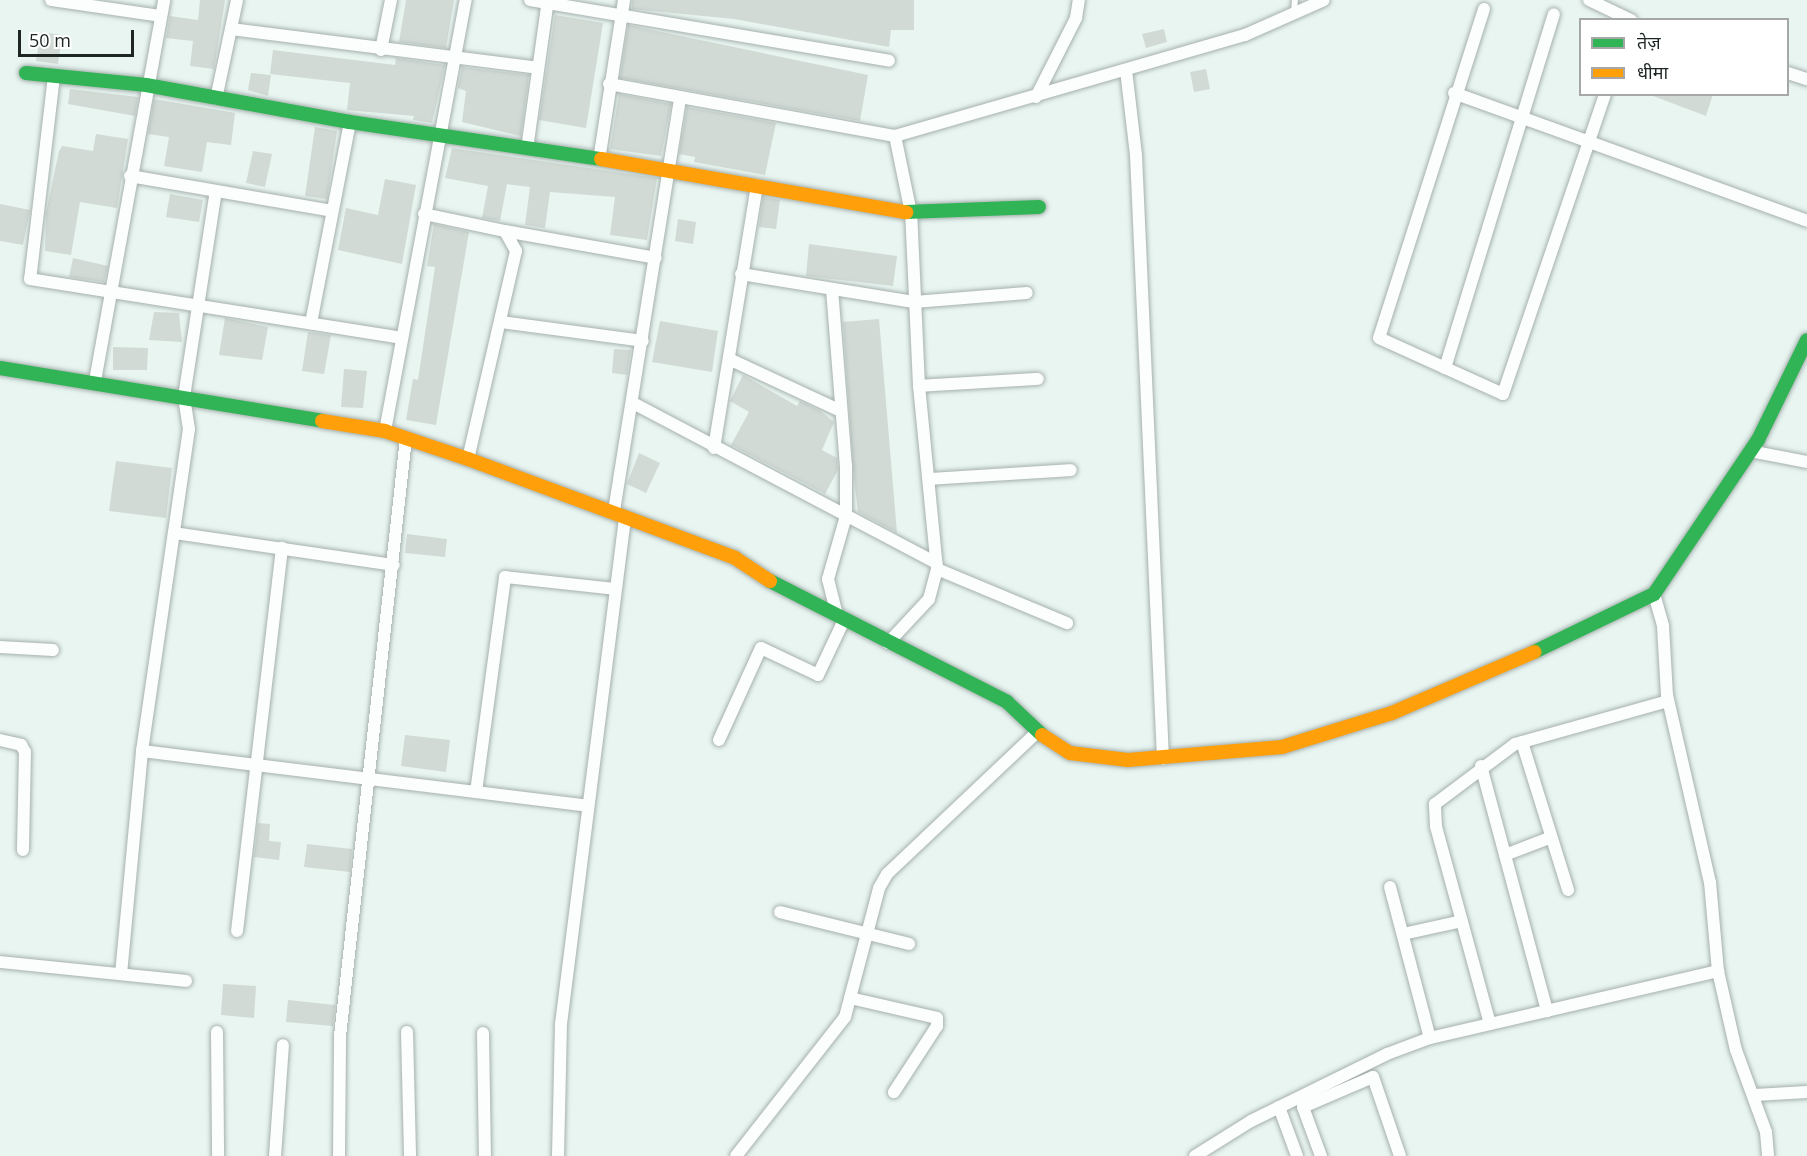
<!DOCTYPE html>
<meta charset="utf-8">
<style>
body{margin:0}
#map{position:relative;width:1807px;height:1156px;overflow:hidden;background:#e8f5f1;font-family:"Open Sans","Noto Sans Devanagari",sans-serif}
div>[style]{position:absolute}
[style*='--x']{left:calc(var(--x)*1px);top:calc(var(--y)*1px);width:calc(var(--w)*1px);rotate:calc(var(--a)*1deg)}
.building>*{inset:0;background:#d1dad5}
.roads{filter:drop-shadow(0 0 2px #a6b0ad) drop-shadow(0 0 2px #a6b0ad)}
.lane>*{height:6px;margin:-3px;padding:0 3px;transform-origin:3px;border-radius:3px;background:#fcfefd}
.street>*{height:12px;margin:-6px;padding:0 6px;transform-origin:6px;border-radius:6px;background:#fcfefd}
.fast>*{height:14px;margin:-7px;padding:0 7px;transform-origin:7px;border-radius:7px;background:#30b455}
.slow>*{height:14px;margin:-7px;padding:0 7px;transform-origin:7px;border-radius:7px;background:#ff9f0a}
span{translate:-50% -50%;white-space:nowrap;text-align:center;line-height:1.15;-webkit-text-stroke:4.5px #fff;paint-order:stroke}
.legend{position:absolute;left:1579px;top:18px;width:210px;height:78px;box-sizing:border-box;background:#fff;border:2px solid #a5a8a7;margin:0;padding:8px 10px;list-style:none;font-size:18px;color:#1d2623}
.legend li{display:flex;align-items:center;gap:12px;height:30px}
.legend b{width:30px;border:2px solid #a5a8a7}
.scale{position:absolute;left:18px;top:30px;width:116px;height:27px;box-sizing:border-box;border:3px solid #1d2623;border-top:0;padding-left:8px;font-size:18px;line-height:21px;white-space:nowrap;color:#1d2623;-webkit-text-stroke:4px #fff;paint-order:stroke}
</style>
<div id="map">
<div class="building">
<div style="clip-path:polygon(200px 0,225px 0,214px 69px,190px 66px,193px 41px,166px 38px,170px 16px,198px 20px)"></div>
<div style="clip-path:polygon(406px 0,454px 0,446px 48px,399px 42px)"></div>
<div style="clip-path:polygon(632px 0,914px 0,914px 30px,891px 30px,889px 47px,734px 19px,632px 9px)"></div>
<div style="clip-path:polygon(555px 15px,603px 23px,586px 128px,539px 120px)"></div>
<div style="clip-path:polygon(628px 25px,868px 75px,860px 121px,620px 78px)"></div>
<div style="clip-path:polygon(1164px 29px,1167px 42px,1146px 48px,1142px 34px)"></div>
<div style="clip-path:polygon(41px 32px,62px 35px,58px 64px,36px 61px)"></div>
<div style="clip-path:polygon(273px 50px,395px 65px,396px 58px,445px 65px,432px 123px,413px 120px,414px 116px,347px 110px,350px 83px,270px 74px)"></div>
<div style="clip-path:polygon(462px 67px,529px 75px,521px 136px,462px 122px,466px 91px,458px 88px)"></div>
<div style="clip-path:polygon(1206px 69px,1210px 89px,1194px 92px,1190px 72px)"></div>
<div style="clip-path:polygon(251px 73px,271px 75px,268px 96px,248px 90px)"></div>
<div style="clip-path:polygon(70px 89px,138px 97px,135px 116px,68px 104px)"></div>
<div style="clip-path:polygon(619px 94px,671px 104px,661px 156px,610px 149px)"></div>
<div style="clip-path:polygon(1648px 94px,1713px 94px,1706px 116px)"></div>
<div style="clip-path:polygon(154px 99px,235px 113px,231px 145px,207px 142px,202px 172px,164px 166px,169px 137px,148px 134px)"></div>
<div style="clip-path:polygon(687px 107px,776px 123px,765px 175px,694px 162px,695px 157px,679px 154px)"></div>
<div style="clip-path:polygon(315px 127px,337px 131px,327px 199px,305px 196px)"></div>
<div style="clip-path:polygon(96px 134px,128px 139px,117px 208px,80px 202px,71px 255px,45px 251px,46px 213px,59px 151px,62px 146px,93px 151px)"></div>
<div style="clip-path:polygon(452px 148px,657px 178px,647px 240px,610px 235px,615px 197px,550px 192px,545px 228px,525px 225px,530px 187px,507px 184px,500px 221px,482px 218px,488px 186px,445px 178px)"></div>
<div style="clip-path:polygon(253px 151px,272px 154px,265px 187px,246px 183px)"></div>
<div style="clip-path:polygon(385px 179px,416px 185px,402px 264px,338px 250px,346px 208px,378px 215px)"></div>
<div style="clip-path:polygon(170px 194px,203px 200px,199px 222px,166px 217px)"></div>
<div style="clip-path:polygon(763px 197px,780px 200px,776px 229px,759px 227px)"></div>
<div style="clip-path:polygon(0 204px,30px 210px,23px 245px,0 241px)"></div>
<div style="clip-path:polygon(678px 219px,696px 222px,693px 244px,675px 241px)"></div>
<div style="clip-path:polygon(434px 224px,469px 232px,436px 425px,406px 420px,413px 379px,418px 380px,435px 267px,427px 266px)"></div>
<div style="clip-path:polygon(809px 244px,897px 256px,893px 286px,806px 276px)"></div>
<div style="clip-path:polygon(73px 258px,108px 266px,104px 282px,69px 277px)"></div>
<div style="clip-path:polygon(154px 312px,179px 313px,182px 342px,149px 340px)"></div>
<div style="clip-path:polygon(225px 318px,268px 327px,262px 360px,219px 355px)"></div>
<div style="clip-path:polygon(879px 319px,897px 533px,858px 512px,854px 479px,843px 322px)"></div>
<div style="clip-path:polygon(660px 321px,718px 331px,712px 372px,652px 362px)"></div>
<div style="clip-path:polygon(308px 332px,331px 335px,324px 374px,302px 371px)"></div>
<div style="clip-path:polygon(113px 347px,148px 348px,147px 370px,113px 370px)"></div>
<div style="clip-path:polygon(614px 349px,631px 350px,627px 375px,612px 373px)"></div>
<div style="clip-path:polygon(344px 369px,367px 371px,363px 408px,341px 407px)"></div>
<div style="clip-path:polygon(743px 375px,797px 406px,800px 401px,819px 410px,834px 422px,822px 450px,837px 458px,838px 470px,825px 494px,731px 445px,749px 412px,730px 401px)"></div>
<div style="clip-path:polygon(639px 453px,660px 463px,646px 493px,627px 484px)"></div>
<div style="clip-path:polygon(116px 461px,172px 468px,166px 518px,109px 511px)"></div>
<div style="clip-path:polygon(407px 534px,447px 539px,445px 557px,405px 553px)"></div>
<div style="clip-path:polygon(405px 735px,450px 740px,446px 772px,401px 766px)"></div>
<div style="clip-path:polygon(258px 823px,270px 824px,269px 841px,281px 842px,279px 860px,254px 857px)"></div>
<div style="clip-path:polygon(307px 844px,352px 849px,350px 872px,304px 867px)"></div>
<div style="clip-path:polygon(223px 984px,256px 986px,254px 1018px,221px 1015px)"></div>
<div style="clip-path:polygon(288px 1000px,335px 1005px,333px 1026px,286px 1022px)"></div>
</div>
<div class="roads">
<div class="lane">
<div style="--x:1294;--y:13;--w:13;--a:-86"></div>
</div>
<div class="street">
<div style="--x:51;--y:0;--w:111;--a:8.3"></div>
<div style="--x:530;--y:0;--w:364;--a:9.6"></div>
<div style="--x:1589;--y:0;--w:47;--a:25.5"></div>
<div style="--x:1484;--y:9;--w:345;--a:107.7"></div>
<div style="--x:1379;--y:338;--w:136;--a:24.3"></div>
<div style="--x:1503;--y:394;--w:317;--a:-71.2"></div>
<div style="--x:231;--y:29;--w:309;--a:7.2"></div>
<div style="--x:381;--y:50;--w:51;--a:-78.7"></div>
<div style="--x:1126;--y:70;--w:86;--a:83.3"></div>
<div style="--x:1136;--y:155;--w:604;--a:87.44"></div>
<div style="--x:1788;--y:73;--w:20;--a:18"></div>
<div style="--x:54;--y:76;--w:204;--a:96.7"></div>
<div style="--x:30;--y:279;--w:376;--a:9"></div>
<div style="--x:609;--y:84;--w:291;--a:10.3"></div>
<div style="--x:895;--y:136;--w:364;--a:-16.1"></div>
<div style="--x:1245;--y:35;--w:86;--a:-23.9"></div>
<div style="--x:1454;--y:93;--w:375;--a:19.9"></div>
<div style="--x:1036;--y:97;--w:89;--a:-63.1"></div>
<div style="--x:1076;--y:18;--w:18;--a:-81"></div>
<div style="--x:216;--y:99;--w:101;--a:-78"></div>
<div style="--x:527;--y:149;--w:150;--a:-82"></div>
<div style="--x:599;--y:160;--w:162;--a:-81.1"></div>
<div style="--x:130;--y:176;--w:205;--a:9.8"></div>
<div style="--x:424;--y:214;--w:83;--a:11.9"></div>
<div style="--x:505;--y:231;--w:23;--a:61"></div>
<div style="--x:516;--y:251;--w:213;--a:103"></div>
<div style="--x:505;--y:231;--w:153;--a:10.1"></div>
<div style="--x:741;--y:274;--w:175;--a:9.2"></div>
<div style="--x:914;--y:302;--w:113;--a:-4.6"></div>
<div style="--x:832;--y:289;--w:177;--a:85.5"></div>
<div style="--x:846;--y:465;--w:51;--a:90"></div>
<div style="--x:846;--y:516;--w:66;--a:105.9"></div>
<div style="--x:828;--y:579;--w:38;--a:76"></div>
<div style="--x:501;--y:322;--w:143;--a:7.6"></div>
<div style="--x:311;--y:323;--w:205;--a:-79"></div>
<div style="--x:729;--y:359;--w:121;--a:24.9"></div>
<div style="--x:1445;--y:368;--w:370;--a:-72.9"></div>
<div style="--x:95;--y:381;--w:387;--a:-79.7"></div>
<div style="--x:919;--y:386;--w:119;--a:-3.4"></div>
<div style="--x:633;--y:403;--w:343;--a:27.8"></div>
<div style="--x:385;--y:431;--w:439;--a:-79.4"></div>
<div style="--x:714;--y:448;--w:266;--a:-80.7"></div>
<div style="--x:1750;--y:451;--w:58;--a:10.9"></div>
<div style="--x:929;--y:479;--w:142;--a:-3.6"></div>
<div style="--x:614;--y:511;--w:418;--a:-80.9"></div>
<div style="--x:174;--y:533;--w:222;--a:8.3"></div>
<div style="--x:937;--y:569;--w:141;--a:22.6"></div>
<div style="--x:1654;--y:594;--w:33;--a:74"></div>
<div style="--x:1663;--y:626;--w:69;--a:86.7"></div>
<div style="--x:1667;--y:695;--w:192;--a:77.1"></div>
<div style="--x:1710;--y:882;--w:89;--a:84.9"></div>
<div style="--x:1718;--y:971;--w:81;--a:77.2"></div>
<div style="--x:1736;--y:1050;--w:87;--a:69.9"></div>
<div style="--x:1766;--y:1132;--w:24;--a:85"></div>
<div style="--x:888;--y:643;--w:60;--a:-47"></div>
<div style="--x:929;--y:599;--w:31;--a:-75"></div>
<div style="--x:937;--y:569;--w:184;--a:-95.6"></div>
<div style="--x:919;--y:386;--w:173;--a:-92.6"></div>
<div style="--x:911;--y:213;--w:79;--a:-101.7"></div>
<div style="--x:0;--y:647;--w:53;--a:3.2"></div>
<div style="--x:0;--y:740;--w:22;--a:13"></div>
<div style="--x:21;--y:745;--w:8;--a:60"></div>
<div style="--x:25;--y:752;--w:98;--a:91.2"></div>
<div style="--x:719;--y:740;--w:101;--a:-65.5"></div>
<div style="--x:761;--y:648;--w:63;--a:25.3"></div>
<div style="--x:818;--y:675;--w:61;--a:-64.7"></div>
<div style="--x:1522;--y:742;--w:155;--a:72.7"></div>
<div style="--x:142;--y:751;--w:449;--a:7"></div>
<div style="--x:1481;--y:766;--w:254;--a:74.9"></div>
<div style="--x:476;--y:792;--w:217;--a:-82.3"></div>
<div style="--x:505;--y:577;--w:111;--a:6.2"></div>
<div style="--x:1505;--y:855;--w:47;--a:-21.1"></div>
<div style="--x:1390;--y:887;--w:156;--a:75.2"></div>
<div style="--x:780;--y:912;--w:133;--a:13.9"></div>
<div style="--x:237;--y:931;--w:386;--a:-83.3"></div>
<div style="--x:1403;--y:934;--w:60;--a:-12.4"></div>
<div style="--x:0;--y:962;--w:187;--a:5.8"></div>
<div style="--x:121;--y:974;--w:224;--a:-84.6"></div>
<div style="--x:142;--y:751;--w:325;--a:-81.7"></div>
<div style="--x:189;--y:429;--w:32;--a:-99"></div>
<div style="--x:184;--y:397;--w:208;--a:-81.2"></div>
<div style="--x:850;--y:998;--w:89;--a:12.9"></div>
<div style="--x:937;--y:1018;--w:8;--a:90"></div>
<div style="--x:937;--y:1026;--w:79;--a:123.1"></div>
<div style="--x:1490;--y:1024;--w:205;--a:-105.3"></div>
<div style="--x:1436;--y:826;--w:22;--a:-93"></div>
<div style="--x:1435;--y:804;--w:100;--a:-36.9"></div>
<div style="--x:1515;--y:744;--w:159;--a:-15.7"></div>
<div style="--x:217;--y:1032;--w:124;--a:89.5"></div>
<div style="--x:407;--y:1032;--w:124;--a:88.6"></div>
<div style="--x:483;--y:1033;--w:123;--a:89.1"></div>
<div style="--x:1755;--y:1095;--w:52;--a:-3.3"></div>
<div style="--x:1279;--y:1107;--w:52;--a:69.8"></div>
<div style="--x:275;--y:1156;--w:111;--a:-85.9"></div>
<div style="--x:339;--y:1156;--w:120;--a:-89.5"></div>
<div style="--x:340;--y:1036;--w:602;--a:-83.7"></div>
<div style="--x:558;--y:1156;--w:132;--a:-88.7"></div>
<div style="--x:561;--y:1024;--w:510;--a:-82.79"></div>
<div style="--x:736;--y:1156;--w:177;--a:-51.9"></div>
<div style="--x:845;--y:1017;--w:133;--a:-75.2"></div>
<div style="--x:879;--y:888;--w:16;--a:-60"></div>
<div style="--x:887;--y:874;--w:207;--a:-43.4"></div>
<div style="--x:1195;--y:1156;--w:66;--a:-32"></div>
<div style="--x:1251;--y:1121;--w:152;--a:-26.2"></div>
<div style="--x:1387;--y:1054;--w:46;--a:-20.4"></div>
<div style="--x:1430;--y:1038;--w:296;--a:-13.1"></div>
<div style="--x:1321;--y:1156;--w:52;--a:-110.2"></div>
<div style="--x:1303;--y:1107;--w:76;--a:-23.2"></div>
<div style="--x:1373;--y:1077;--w:83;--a:71.1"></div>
</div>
<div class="fast">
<div style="--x:26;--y:73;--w:121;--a:5.7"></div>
<div style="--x:146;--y:85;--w:207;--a:10.3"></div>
<div style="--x:350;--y:122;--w:254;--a:8.4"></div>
<div style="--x:906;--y:212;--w:133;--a:-2.2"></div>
<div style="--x:0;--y:368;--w:326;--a:9.3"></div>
<div style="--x:770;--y:581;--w:266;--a:27"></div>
<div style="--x:1007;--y:702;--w:48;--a:43.3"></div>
<div style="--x:1534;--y:652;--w:133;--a:-25.8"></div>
<div style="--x:1654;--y:594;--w:186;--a:-56"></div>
<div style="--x:1758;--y:440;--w:111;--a:-63.9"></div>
</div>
<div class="slow">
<div style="--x:601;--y:159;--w:310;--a:9.9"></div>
<div style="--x:322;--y:421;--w:64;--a:9"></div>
<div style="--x:385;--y:431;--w:88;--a:18.6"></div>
<div style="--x:468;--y:459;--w:285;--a:20.3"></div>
<div style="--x:735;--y:558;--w:42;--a:33.3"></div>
<div style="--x:1042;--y:735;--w:33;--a:33"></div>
<div style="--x:1070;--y:753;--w:58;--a:6.9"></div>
<div style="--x:1128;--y:760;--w:155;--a:-4.8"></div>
<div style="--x:1282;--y:747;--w:115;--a:-17.2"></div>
<div style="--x:1392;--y:713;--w:155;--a:-23.2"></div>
</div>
</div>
<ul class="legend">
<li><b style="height:8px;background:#30b455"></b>तेज़</li>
<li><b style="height:8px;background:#ff9f0a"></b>धीमा</li>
</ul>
<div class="scale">50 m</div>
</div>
